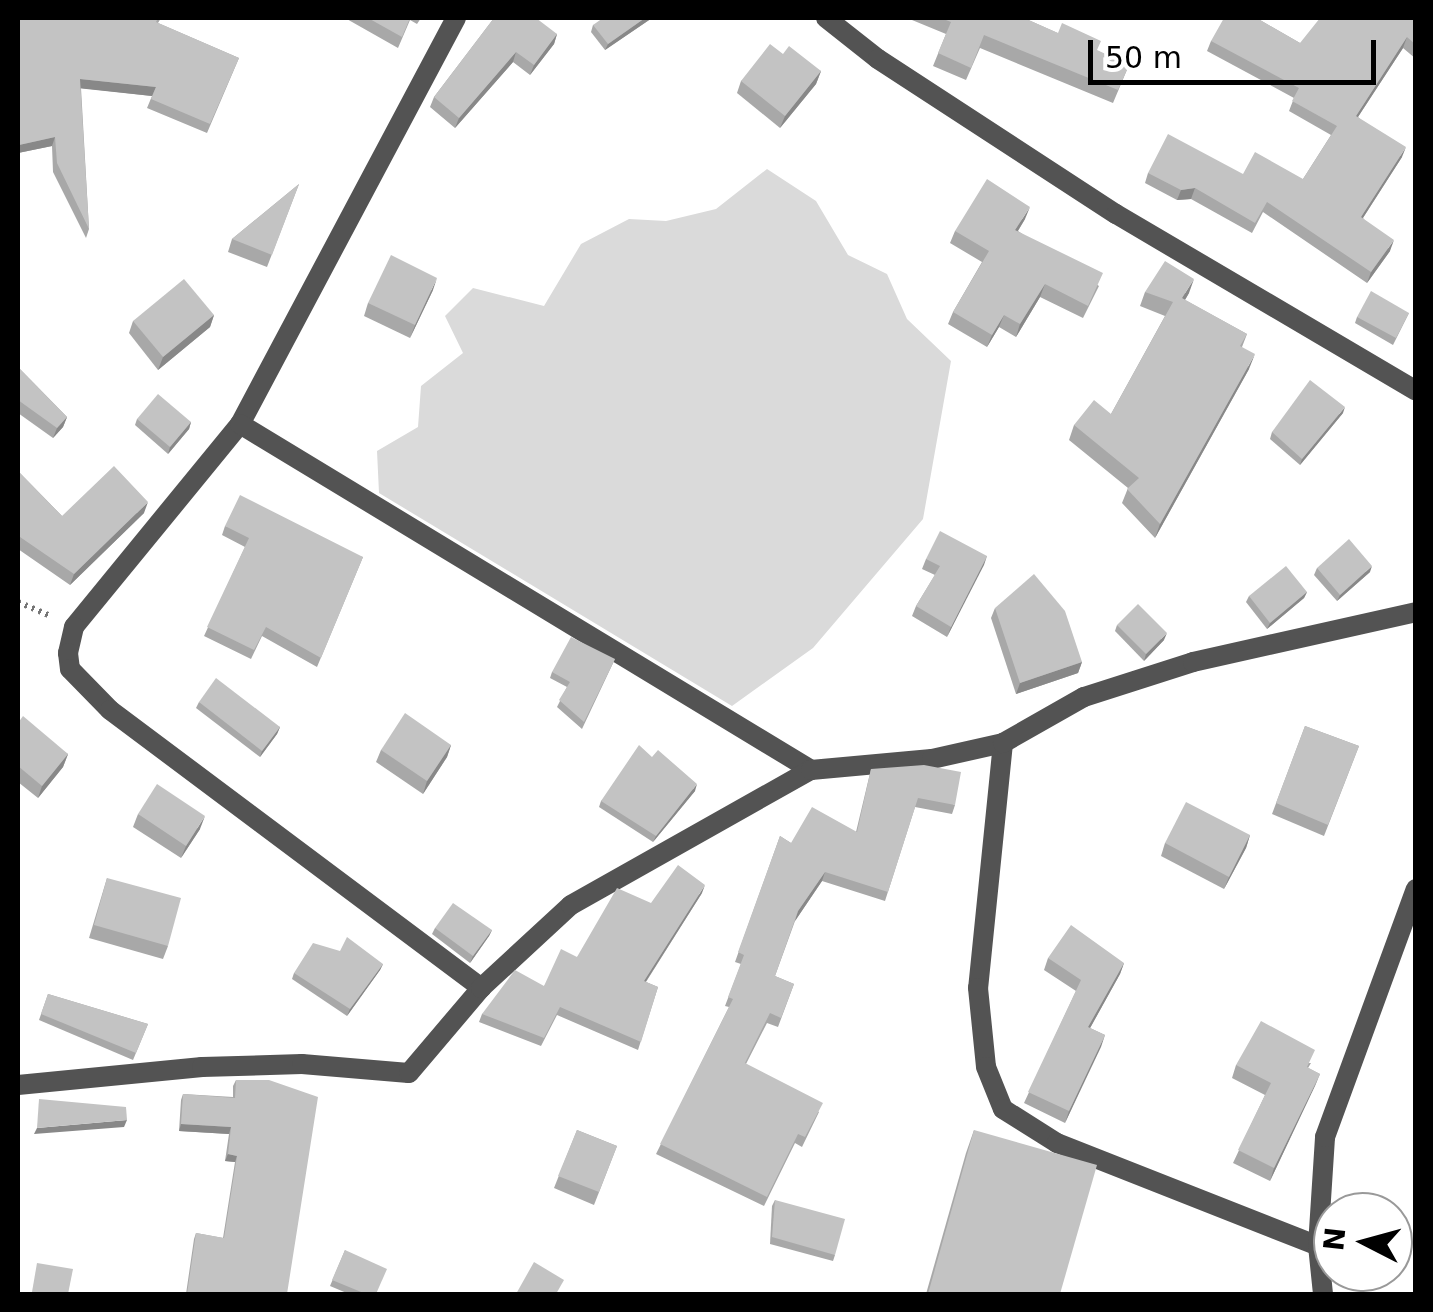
<!DOCTYPE html>
<style>
body{margin:0}
#map{position:relative;width:1433px;height:1312px;overflow:hidden;background:#fff;font-family:"DejaVu Sans",sans-serif}
div>[style]{position:absolute}
[style*='--x']{left:calc(var(--x)*1px);top:calc(var(--y)*1px);width:calc(var(--w)*1px);rotate:calc(var(--a)*1deg)}
.green>*{inset:0;background:#dadada}
.path>*{height:6px;margin-top:-3px;transform-origin:0;background:repeating-linear-gradient(90deg,#757575 0 2.5px,transparent 0 7.5px)}
.minor>*{height:20px;margin:-10px;padding:0 10px;transform-origin:10px;border-radius:10px;background:#535353}
.tertiary>*{height:20px;margin:-10px;padding:0 10px;transform-origin:10px;border-radius:10px;background:#535353}
.wall>*{inset:0;background:#a8a8a8}
.shaded-wall>*{inset:0;background:#888}
.building>*{inset:0;background:#c3c3c3}
span{translate:-50% -50%;white-space:nowrap;text-align:center;line-height:1.15;-webkit-text-stroke:9px #fff;paint-order:stroke}
.frame{position:absolute;inset:0;border:20px solid #000;pointer-events:none}
.north{position:absolute;left:1313px;top:1192px;width:100px;height:100px;box-sizing:border-box;background:#fff;border:2px solid #999;border-radius:50%;rotate:276deg;font-size:28px;font-weight:700;line-height:40px;text-align:center;color:#000}
.north::after{content:'';display:block;margin:auto;width:35px;height:45px;background:#000;clip-path:polygon(50% 0,100% 100%,50% 72%,0 100%)}
.scale{position:absolute;left:1088px;top:40px;width:288px;height:45px;box-sizing:border-box;border:5px solid #000;border-top:0;padding-left:12px;font-size:30px;line-height:35px;white-space:nowrap;color:#000;-webkit-text-stroke:8px #fff;paint-order:stroke}
</style>
<div id="map">
<div class="green">
<div style="clip-path:polygon(767px 169px,816px 201px,848px 255px,887px 274px,907px 319px,951px 361px,923px 519px,813px 648px,732px 706px,379px 493px,377px 451px,418px 427px,421px 386px,463px 353px,445px 316px,473px 288px,544px 306px,581px 244px,629px 219px,666px 221px,716px 209px)"></div>
</div>
<div class="path">
<div style="--x:18;--y:602;--w:33;--a:23"></div>
</div>
<div class="minor">
<div style="--x:456;--y:18;--w:460;--a:118"></div>
<div style="--x:240;--y:424;--w:262;--a:129.3"></div>
<div style="--x:74;--y:627;--w:27;--a:103"></div>
<div style="--x:68;--y:653;--w:16;--a:83"></div>
<div style="--x:70;--y:669;--w:57;--a:45.7"></div>
<div style="--x:110;--y:710;--w:464;--a:36.8"></div>
<div style="--x:826;--y:18;--w:66;--a:38.3"></div>
<div style="--x:878;--y:59;--w:284;--a:33.1"></div>
<div style="--x:1116;--y:214;--w:348;--a:30.5"></div>
<div style="--x:240;--y:424;--w:668;--a:31.21"></div>
<div style="--x:1003;--y:743;--w:246;--a:95.8"></div>
<div style="--x:978;--y:988;--w:79;--a:84.2"></div>
<div style="--x:986;--y:1067;--w:45;--a:68"></div>
<div style="--x:1003;--y:1109;--w:64;--a:32.2"></div>
<div style="--x:1057;--y:1143;--w:281;--a:21.5"></div>
<div style="--x:18;--y:1085;--w:185;--a:-5.6"></div>
<div style="--x:202;--y:1067;--w:100;--a:-1.7"></div>
<div style="--x:302;--y:1064;--w:107;--a:4.8"></div>
<div style="--x:409;--y:1073;--w:111;--a:-49.7"></div>
<div style="--x:481;--y:988;--w:122;--a:-42.7"></div>
<div style="--x:571;--y:905;--w:275;--a:-29.4"></div>
<div style="--x:811;--y:770;--w:121;--a:-5.2"></div>
<div style="--x:932;--y:759;--w:73;--a:-12.7"></div>
<div style="--x:1003;--y:743;--w:93;--a:-29.6"></div>
<div style="--x:1084;--y:697;--w:114;--a:-17.8"></div>
<div style="--x:1193;--y:662;--w:229;--a:-12.6"></div>
</div>
<div class="tertiary">
<div style="--x:1323;--y:1294;--w:48;--a:-95.9"></div>
<div style="--x:1318;--y:1246;--w:109;--a:-86.3"></div>
<div style="--x:1325;--y:1137;--w:264;--a:-69.9"></div>
</div>
<div class="wall">
<div style="clip-path:polygon(18px 18px,161px 18px,158px 23px,239px 58px,207px 133px,147px 108px,152px 96px,81px 88px,89px 229px,86px 238px,53px 172px,52px 146px,18px 153px)"></div>
<div style="clip-path:polygon(345px 18px,421px 18px,417px 24px,410px 20px,398px 48px)"></div>
<div style="clip-path:polygon(494px 18px,557px 34px,554px 44px,530px 75px,513px 62px,455px 128px,430px 107px,434px 97px)"></div>
<div style="clip-path:polygon(652px 18px,605px 50px,591px 32px,593px 25px)"></div>
<div style="clip-path:polygon(913px 18px,1024px 18px,1129px 65px,1113px 103px,980px 48px,966px 80px,933px 66px,946px 34px,912px 20px)"></div>
<div style="clip-path:polygon(1416px 18px,1416px 59px,1403px 48px,1358px 117px,1402px 157px,1363px 218px,1390px 251px,1367px 283px,1263px 212px,1252px 233px,1191px 199px,1177px 200px,1145px 183px,1148px 173px,1243px 174px,1303px 179px,1331px 135px,1289px 111px,1294px 98px,1207px 51px,1211px 41px,1260px 20px,1300px 43px)"></div>
<div style="clip-path:polygon(783px 54px,821px 71px,816px 84px,780px 128px,737px 93px,741px 81px)"></div>
<div style="clip-path:polygon(299px 184px,267px 267px,228px 252px,232px 239px)"></div>
<div style="clip-path:polygon(1025px 219px,1018px 231px,1099px 286px,1083px 318px,1040px 297px,1016px 337px,999px 327px,987px 347px,948px 324px,953px 312px,982px 262px,950px 243px,955px 231px)"></div>
<div style="clip-path:polygon(433px 290px,410px 338px,364px 316px,368px 303px)"></div>
<div style="clip-path:polygon(1145px 292px,1189px 293px,1185px 300px,1247px 334px,1242px 347px,1249px 369px,1155px 538px,1122px 503px,1128px 488px,1069px 440px,1074px 425px,1111px 414px,1165px 316px,1140px 306px)"></div>
<div style="clip-path:polygon(1409px 313px,1393px 345px,1355px 323px,1357px 317px)"></div>
<div style="clip-path:polygon(214px 315px,210px 327px,158px 370px,129px 333px,133px 321px)"></div>
<div style="clip-path:polygon(18px 367px,67px 417px,63px 427px,53px 438px,18px 413px)"></div>
<div style="clip-path:polygon(1343px 413px,1300px 465px,1270px 439px,1272px 432px)"></div>
<div style="clip-path:polygon(137px 419px,191px 422px,189px 429px,168px 454px,135px 425px)"></div>
<div style="clip-path:polygon(18px 471px,62px 516px,144px 513px,70px 585px,18px 549px)"></div>
<div style="clip-path:polygon(225px 526px,363px 557px,317px 667px,262px 636px,251px 659px,204px 636px,245px 547px,222px 535px)"></div>
<div style="clip-path:polygon(987px 556px,947px 637px,912px 616px,916px 606px,935px 575px,922px 569px,926px 559px)"></div>
<div style="clip-path:polygon(1317px 568px,1370px 572px,1337px 601px,1314px 575px)"></div>
<div style="clip-path:polygon(1307px 592px,1304px 598px,1267px 629px,1246px 602px,1249px 596px)"></div>
<div style="clip-path:polygon(995px 608px,1082px 662px,1078px 673px,1016px 694px,991px 618px)"></div>
<div style="clip-path:polygon(1117px 625px,1164px 640px,1144px 661px,1115px 631px)"></div>
<div style="clip-path:polygon(615px 659px,582px 729px,557px 707px,567px 687px,550px 678px,552px 672px)"></div>
<div style="clip-path:polygon(199px 702px,280px 727px,277px 734px,260px 757px,196px 708px)"></div>
<div style="clip-path:polygon(18px 723px,68px 754px,63px 767px,38px 798px,18px 782px)"></div>
<div style="clip-path:polygon(1305px 726px,1359px 746px,1324px 836px,1272px 814px)"></div>
<div style="clip-path:polygon(451px 745px,447px 757px,423px 794px,376px 762px,381px 750px)"></div>
<div style="clip-path:polygon(652px 757px,695px 791px,653px 842px,599px 807px,601px 801px)"></div>
<div style="clip-path:polygon(871px 769px,955px 805px,952px 814px,915px 807px,885px 901px,822px 881px,795px 921px,775px 976px,794px 984px,778px 1027px,767px 1023px,746px 1064px,819px 1112px,802px 1147px,795px 1143px,764px 1206px,656px 1154px,729px 1007px,725px 1006px,741px 964px,735px 962px,780px 836px,791px 843px,856px 832px)"></div>
<div style="clip-path:polygon(138px 814px,200px 829px,181px 858px,133px 827px)"></div>
<div style="clip-path:polygon(1250px 835px,1246px 848px,1224px 889px,1161px 856px,1165px 843px)"></div>
<div style="clip-path:polygon(107px 878px,168px 946px,163px 959px,89px 938px)"></div>
<div style="clip-path:polygon(702px 893px,646px 982px,658px 987px,638px 1050px,557px 1015px,541px 1046px,479px 1022px,482px 1014px,544px 986px,577px 957px)"></div>
<div style="clip-path:polygon(435px 928px,492px 930px,489px 936px,470px 963px,432px 934px)"></div>
<div style="clip-path:polygon(1048px 958px,1124px 963px,1120px 974px,1090px 1028px,1105px 1035px,1065px 1123px,1024px 1103px,1076px 991px,1044px 970px)"></div>
<div style="clip-path:polygon(383px 964px,380px 970px,347px 1016px,292px 979px,294px 973px)"></div>
<div style="clip-path:polygon(48px 994px,148px 1024px,133px 1060px,39px 1020px)"></div>
<div style="clip-path:polygon(1311px 1063px,1308px 1068px,1320px 1074px,1270px 1181px,1233px 1163px,1265px 1095px,1232px 1078px,1236px 1065px)"></div>
<div style="clip-path:polygon(236px 1080px,287px 1294px,186px 1294px,194px 1239px,196px 1233px,223px 1238px,235px 1162px,225px 1161px,229px 1134px,179px 1131px,181px 1100px,183px 1094px,233px 1097px,233px 1086px)"></div>
<div style="clip-path:polygon(577px 1130px,617px 1146px,594px 1205px,554px 1188px)"></div>
<div style="clip-path:polygon(974px 1130px,1060px 1294px,926px 1294px,966px 1153px)"></div>
<div style="clip-path:polygon(775px 1200px,835px 1255px,833px 1261px,770px 1244px,772px 1206px)"></div>
<div style="clip-path:polygon(345px 1250px,376px 1294px,349px 1294px,330px 1286px)"></div>
</div>
<div class="shaded-wall">
<div style="clip-path:polygon(645px 18px,652px 18px,605px 50px,608px 44px)"></div>
<div style="clip-path:polygon(557px 34px,554px 44px,530px 75px,534px 65px)"></div>
<div style="clip-path:polygon(1407px 37px,1403px 48px,1352px 126px,1356px 116px)"></div>
<div style="clip-path:polygon(516px 52px,513px 62px,455px 128px,459px 118px)"></div>
<div style="clip-path:polygon(821px 71px,816px 84px,780px 128px,785px 116px)"></div>
<div style="clip-path:polygon(80px 79px,156px 87px,152px 96px,77px 88px)"></div>
<div style="clip-path:polygon(55px 137px,52px 146px,18px 153px,19px 145px)"></div>
<div style="clip-path:polygon(1406px 147px,1402px 157px,1357px 227px,1361px 217px)"></div>
<div style="clip-path:polygon(1195px 188px,1191px 199px,1177px 200px,1181px 190px)"></div>
<div style="clip-path:polygon(1030px 207px,1025px 219px,1011px 242px,1015px 230px)"></div>
<div style="clip-path:polygon(1394px 240px,1390px 251px,1367px 283px,1371px 272px)"></div>
<div style="clip-path:polygon(437px 278px,433px 290px,410px 338px,415px 325px)"></div>
<div style="clip-path:polygon(1194px 279px,1189px 293px,1177px 313px,1182px 298px)"></div>
<div style="clip-path:polygon(1045px 284px,1040px 297px,1016px 337px,1020px 324px)"></div>
<div style="clip-path:polygon(214px 315px,210px 327px,158px 370px,163px 357px)"></div>
<div style="clip-path:polygon(1004px 315px,999px 327px,987px 347px,992px 335px)"></div>
<div style="clip-path:polygon(1255px 354px,1249px 369px,1155px 538px,1160px 524px)"></div>
<div style="clip-path:polygon(1345px 407px,1343px 413px,1300px 465px,1302px 459px)"></div>
<div style="clip-path:polygon(67px 417px,63px 427px,53px 438px,57px 428px)"></div>
<div style="clip-path:polygon(191px 422px,189px 429px,168px 454px,170px 447px)"></div>
<div style="clip-path:polygon(148px 502px,144px 513px,70px 585px,74px 574px)"></div>
<div style="clip-path:polygon(987px 556px,984px 565px,947px 637px,951px 627px)"></div>
<div style="clip-path:polygon(1372px 566px,1370px 572px,1337px 601px,1340px 595px)"></div>
<div style="clip-path:polygon(1307px 592px,1304px 598px,1267px 629px,1270px 623px)"></div>
<div style="clip-path:polygon(1167px 633px,1164px 640px,1144px 661px,1146px 654px)"></div>
<div style="clip-path:polygon(1082px 662px,1078px 673px,1016px 694px,1020px 683px)"></div>
<div style="clip-path:polygon(280px 727px,277px 734px,260px 757px,262px 751px)"></div>
<div style="clip-path:polygon(451px 745px,447px 757px,423px 794px,427px 781px)"></div>
<div style="clip-path:polygon(68px 754px,63px 767px,38px 798px,42px 786px)"></div>
<div style="clip-path:polygon(697px 784px,695px 791px,653px 842px,656px 836px)"></div>
<div style="clip-path:polygon(205px 816px,200px 829px,181px 858px,186px 846px)"></div>
<div style="clip-path:polygon(1250px 835px,1246px 848px,1224px 889px,1229px 877px)"></div>
<div style="clip-path:polygon(825px 872px,822px 881px,795px 921px,798px 911px)"></div>
<div style="clip-path:polygon(705px 885px,702px 893px,641px 989px,644px 981px)"></div>
<div style="clip-path:polygon(492px 930px,489px 936px,470px 963px,473px 956px)"></div>
<div style="clip-path:polygon(1124px 963px,1120px 974px,1084px 1039px,1088px 1027px)"></div>
<div style="clip-path:polygon(383px 964px,380px 970px,347px 1016px,350px 1009px)"></div>
<div style="clip-path:polygon(1105px 1035px,1101px 1047px,1065px 1123px,1069px 1111px)"></div>
<div style="clip-path:polygon(1320px 1074px,1315px 1086px,1270px 1181px,1274px 1168px)"></div>
<div style="clip-path:polygon(127px 1120px,124px 1127px,34px 1134px,37px 1128px)"></div>
<div style="clip-path:polygon(181px 1124px,231px 1127px,229px 1134px,179px 1131px)"></div>
<div style="clip-path:polygon(228px 1154px,237px 1156px,235px 1162px,225px 1161px)"></div>
</div>
<div class="building">
<div style="clip-path:polygon(18px 18px,158px 18px,156px 22px,239px 58px,210px 124px,151px 99px,156px 87px,80px 79px,89px 229px,57px 163px,55px 137px,19px 145px,18px 139px)"></div>
<div style="clip-path:polygon(368px 18px,410px 18px,402px 37px)"></div>
<div style="clip-path:polygon(494px 18px,536px 18px,557px 34px,534px 65px,516px 52px,459px 118px,434px 97px)"></div>
<div style="clip-path:polygon(603px 18px,645px 18px,608px 44px,593px 25px)"></div>
<div style="clip-path:polygon(941px 18px,1024px 18px,1058px 33px,1062px 23px,1101px 41px,1097px 50px,1129px 65px,1118px 90px,984px 35px,971px 68px,938px 53px,951px 22px)"></div>
<div style="clip-path:polygon(1224px 18px,1260px 18px,1260px 20px,1300px 43px,1320px 18px,1416px 18px,1416px 45px,1407px 37px,1356px 116px,1406px 147px,1361px 217px,1394px 240px,1371px 272px,1267px 202px,1255px 223px,1195px 188px,1181px 190px,1148px 173px,1168px 134px,1243px 174px,1255px 152px,1303px 179px,1337px 126px,1292px 101px,1299px 88px,1211px 41px)"></div>
<div style="clip-path:polygon(770px 44px,783px 54px,789px 46px,821px 71px,785px 116px,741px 81px)"></div>
<div style="clip-path:polygon(987px 179px,1030px 207px,1015px 230px,1103px 273px,1088px 306px,1045px 284px,1020px 324px,1004px 315px,992px 335px,953px 312px,989px 251px,955px 231px)"></div>
<div style="clip-path:polygon(299px 184px,272px 255px,232px 239px)"></div>
<div style="clip-path:polygon(391px 255px,437px 278px,415px 325px,368px 303px)"></div>
<div style="clip-path:polygon(1165px 261px,1194px 279px,1182px 298px,1247px 334px,1240px 346px,1255px 354px,1160px 524px,1127px 489px,1139px 478px,1074px 425px,1094px 400px,1111px 414px,1173px 302px,1145px 292px)"></div>
<div style="clip-path:polygon(184px 279px,214px 315px,163px 357px,133px 321px)"></div>
<div style="clip-path:polygon(1371px 291px,1409px 313px,1396px 338px,1357px 317px)"></div>
<div style="clip-path:polygon(18px 367px,67px 417px,57px 428px,18px 400px)"></div>
<div style="clip-path:polygon(1310px 380px,1345px 407px,1302px 459px,1272px 432px)"></div>
<div style="clip-path:polygon(158px 394px,191px 422px,170px 447px,137px 419px)"></div>
<div style="clip-path:polygon(114px 466px,148px 502px,74px 574px,20px 537px,18px 540px,18px 471px,62px 516px)"></div>
<div style="clip-path:polygon(240px 495px,363px 557px,321px 658px,266px 627px,254px 650px,207px 627px,249px 538px,225px 526px)"></div>
<div style="clip-path:polygon(940px 531px,987px 556px,951px 627px,916px 606px,940px 566px,926px 559px)"></div>
<div style="clip-path:polygon(1349px 539px,1372px 566px,1340px 595px,1317px 568px)"></div>
<div style="clip-path:polygon(1286px 566px,1307px 592px,1270px 623px,1249px 596px)"></div>
<div style="clip-path:polygon(1034px 574px,1065px 611px,1082px 662px,1020px 683px,995px 608px)"></div>
<div style="clip-path:polygon(1138px 604px,1167px 633px,1146px 654px,1117px 625px)"></div>
<div style="clip-path:polygon(571px 637px,615px 659px,584px 722px,559px 700px,570px 682px,552px 672px)"></div>
<div style="clip-path:polygon(216px 678px,280px 727px,262px 751px,199px 702px)"></div>
<div style="clip-path:polygon(405px 713px,451px 745px,427px 781px,381px 750px)"></div>
<div style="clip-path:polygon(23px 716px,68px 754px,42px 786px,18px 766px,18px 723px)"></div>
<div style="clip-path:polygon(1305px 726px,1359px 746px,1328px 825px,1276px 803px)"></div>
<div style="clip-path:polygon(639px 745px,652px 757px,658px 750px,697px 784px,656px 836px,601px 801px)"></div>
<div style="clip-path:polygon(924px 765px,961px 772px,955px 805px,918px 798px,888px 892px,825px 872px,798px 911px,775px 976px,794px 984px,781px 1018px,770px 1013px,745px 1063px,823px 1103px,805px 1137px,798px 1134px,767px 1197px,660px 1144px,733px 999px,728px 997px,744px 955px,738px 952px,780px 836px,791px 843px,812px 807px,857px 832px,871px 769px)"></div>
<div style="clip-path:polygon(157px 784px,205px 816px,186px 846px,138px 814px)"></div>
<div style="clip-path:polygon(1186px 802px,1250px 835px,1229px 877px,1165px 843px)"></div>
<div style="clip-path:polygon(678px 865px,705px 885px,644px 981px,658px 987px,641px 1042px,560px 1007px,544px 1038px,482px 1014px,515px 970px,544px 986px,561px 949px,577px 957px,617px 888px,651px 903px)"></div>
<div style="clip-path:polygon(107px 878px,181px 898px,168px 946px,94px 925px)"></div>
<div style="clip-path:polygon(453px 903px,492px 930px,473px 956px,435px 928px)"></div>
<div style="clip-path:polygon(1071px 925px,1124px 963px,1088px 1027px,1105px 1035px,1069px 1111px,1028px 1092px,1081px 980px,1048px 958px)"></div>
<div style="clip-path:polygon(347px 937px,383px 964px,350px 1009px,294px 973px,313px 943px,340px 951px)"></div>
<div style="clip-path:polygon(48px 994px,148px 1024px,136px 1053px,41px 1014px)"></div>
<div style="clip-path:polygon(1261px 1021px,1315px 1050px,1307px 1067px,1320px 1074px,1274px 1168px,1238px 1150px,1271px 1083px,1236px 1065px)"></div>
<div style="clip-path:polygon(236px 1080px,269px 1080px,318px 1097px,287px 1294px,187px 1294px,196px 1233px,224px 1238px,237px 1156px,228px 1154px,231px 1127px,181px 1124px,183px 1094px,235px 1098px)"></div>
<div style="clip-path:polygon(39px 1099px,126px 1107px,127px 1120px,37px 1128px)"></div>
<div style="clip-path:polygon(577px 1130px,617px 1146px,599px 1192px,558px 1176px)"></div>
<div style="clip-path:polygon(974px 1130px,1097px 1165px,1060px 1294px,928px 1294px)"></div>
<div style="clip-path:polygon(775px 1200px,845px 1219px,835px 1255px,772px 1237px)"></div>
<div style="clip-path:polygon(345px 1250px,387px 1269px,376px 1294px,366px 1294px,332px 1280px)"></div>
<div style="clip-path:polygon(534px 1262px,564px 1280px,556px 1294px,516px 1294px)"></div>
<div style="clip-path:polygon(37px 1263px,73px 1269px,68px 1294px,48px 1294px,32px 1292px)"></div>
</div>
<div class="frame"></div>
<div class="north">N</div>
<div class="scale">50 m</div>
</div>
